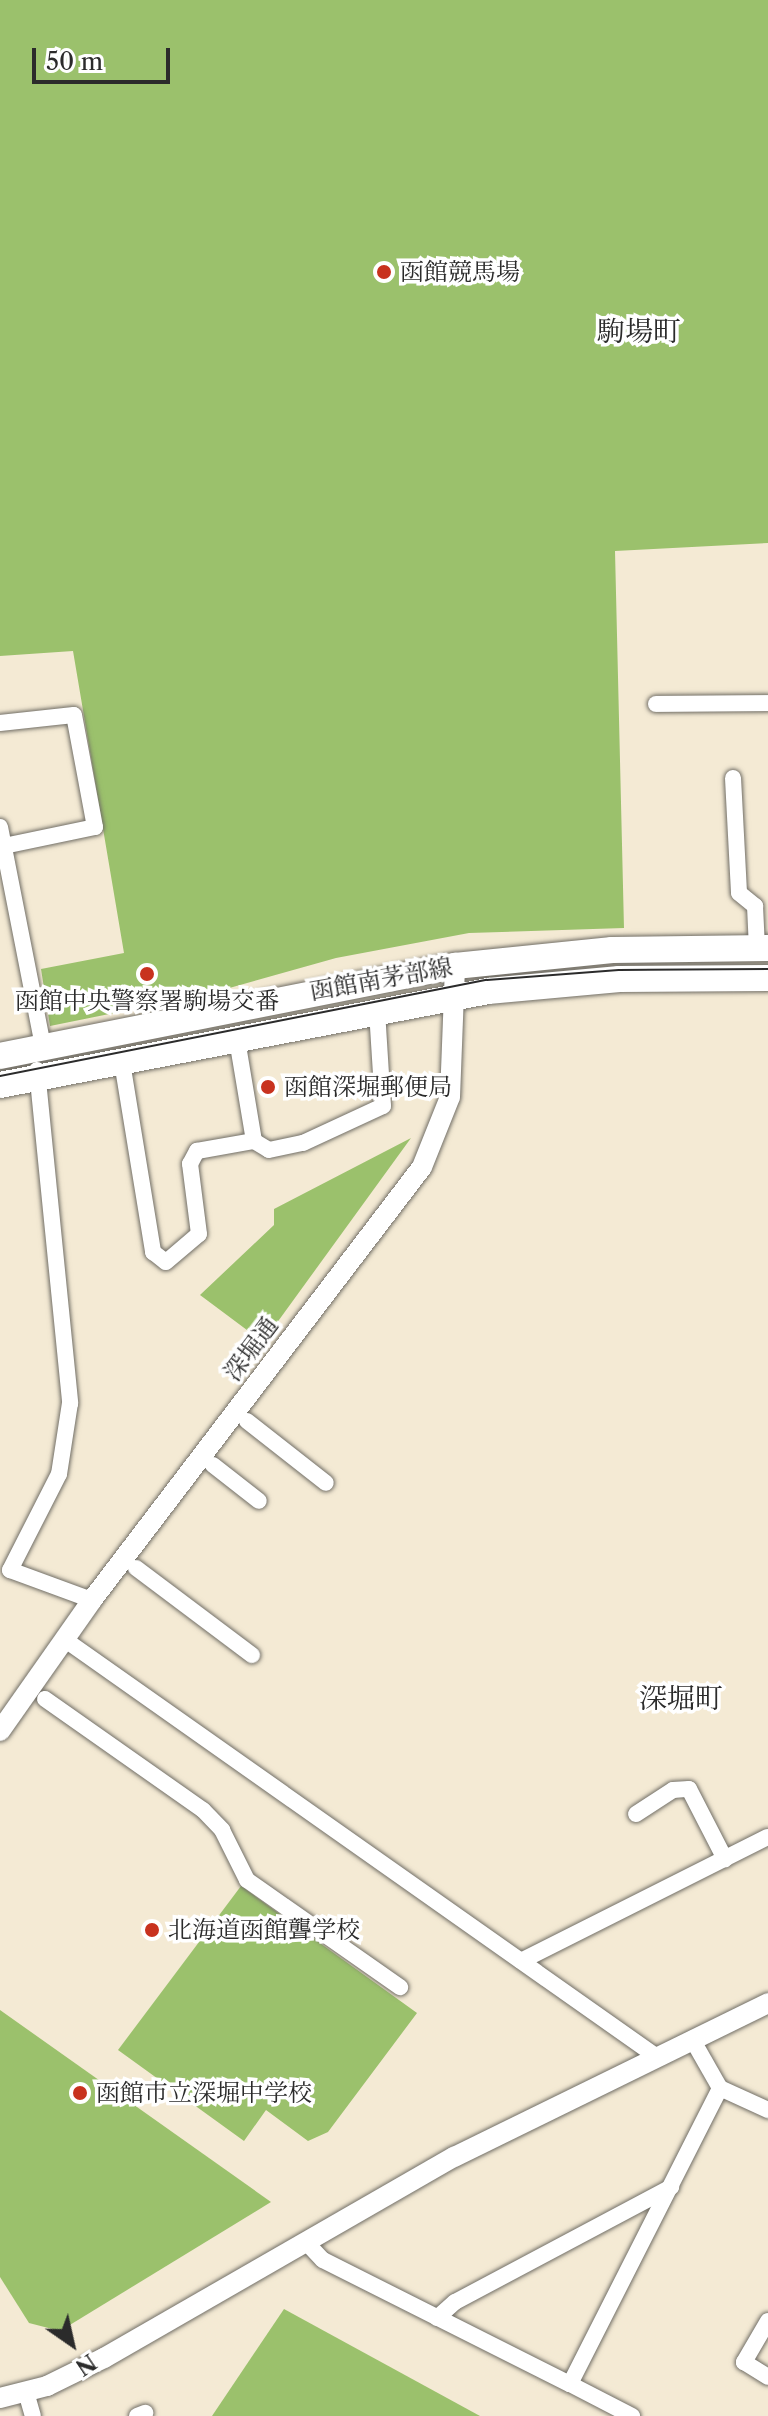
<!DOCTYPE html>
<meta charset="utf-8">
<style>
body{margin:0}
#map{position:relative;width:768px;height:2416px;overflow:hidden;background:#f4ead4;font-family:"Libre Caslon Text","Noto Serif JP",serif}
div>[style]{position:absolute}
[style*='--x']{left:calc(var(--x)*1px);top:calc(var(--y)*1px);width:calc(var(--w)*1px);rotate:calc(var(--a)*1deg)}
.green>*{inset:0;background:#9bc16c}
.roads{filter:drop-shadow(0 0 2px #716e66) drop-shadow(0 0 2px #716e66)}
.minor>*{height:16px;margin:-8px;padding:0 8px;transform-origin:8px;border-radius:8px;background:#fff}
.tertiary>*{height:20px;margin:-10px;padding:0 10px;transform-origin:10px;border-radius:10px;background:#fff}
.primary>*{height:26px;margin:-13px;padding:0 13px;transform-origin:13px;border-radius:13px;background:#fff}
.tram>*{height:2px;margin:-1px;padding:0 1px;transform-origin:1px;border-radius:1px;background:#2b2b2b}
.dots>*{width:22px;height:22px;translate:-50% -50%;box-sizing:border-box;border:4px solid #fff;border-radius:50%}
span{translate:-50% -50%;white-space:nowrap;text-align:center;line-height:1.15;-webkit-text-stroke:7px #fff;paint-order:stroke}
.poi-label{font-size:24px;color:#2b2b2b}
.left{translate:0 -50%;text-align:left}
.street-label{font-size:24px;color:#2b2b2b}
.quarter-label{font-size:28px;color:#2b2b2b}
.north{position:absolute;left:32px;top:2304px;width:80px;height:80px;-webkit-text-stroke:6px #fff;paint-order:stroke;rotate:146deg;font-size:22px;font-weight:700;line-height:32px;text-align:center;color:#2b2b2b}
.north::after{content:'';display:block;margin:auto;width:28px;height:36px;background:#2b2b2b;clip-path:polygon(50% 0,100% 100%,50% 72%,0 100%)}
.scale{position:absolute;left:32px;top:48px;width:138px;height:36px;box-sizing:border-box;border:4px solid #2b2b2b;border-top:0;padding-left:10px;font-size:24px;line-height:28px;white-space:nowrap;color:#2b2b2b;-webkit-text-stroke:6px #fff;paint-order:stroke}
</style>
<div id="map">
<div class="green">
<div style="clip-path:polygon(0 0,768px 0,768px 543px,615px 551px,624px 928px,469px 933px,336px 958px,208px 994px,50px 1026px,41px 969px,124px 953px,73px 651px,0 656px)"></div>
<div style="clip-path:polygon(411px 1138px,263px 1342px,200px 1295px,274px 1225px,274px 1209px)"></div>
<div style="clip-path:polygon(241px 1886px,417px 2013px,328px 2132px,308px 2141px,266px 2110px,244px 2141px,118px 2050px)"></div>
<div style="clip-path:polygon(0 2010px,271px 2202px,60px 2331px,29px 2323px,0 2277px)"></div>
<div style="clip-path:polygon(284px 2309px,480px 2416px,212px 2416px)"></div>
</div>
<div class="roads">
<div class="minor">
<div style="--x:656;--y:704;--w:112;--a:-0.5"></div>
<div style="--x:0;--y:723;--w:74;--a:-6.2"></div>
<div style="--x:74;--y:715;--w:114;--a:79.4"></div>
<div style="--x:95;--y:827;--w:93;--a:168.2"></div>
<div style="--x:733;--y:778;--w:115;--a:87"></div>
<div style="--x:739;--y:893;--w:21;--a:39"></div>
<div style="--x:755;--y:906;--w:42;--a:87.3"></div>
<div style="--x:0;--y:827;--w:224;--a:78.9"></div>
<div style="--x:122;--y:1062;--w:193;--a:80.7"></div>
<div style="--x:153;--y:1252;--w:16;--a:38"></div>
<div style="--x:166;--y:1262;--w:43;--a:-40.3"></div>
<div style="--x:199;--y:1234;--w:71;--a:-97.3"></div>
<div style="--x:190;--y:1164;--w:15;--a:-62"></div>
<div style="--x:197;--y:1151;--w:58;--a:-10"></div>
<div style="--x:254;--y:1141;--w:103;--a:-99.5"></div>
<div style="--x:37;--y:1070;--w:335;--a:84.3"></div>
<div style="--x:70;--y:1403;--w:72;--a:98.8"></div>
<div style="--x:59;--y:1474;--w:108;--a:117"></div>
<div style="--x:10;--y:1570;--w:87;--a:20.1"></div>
<div style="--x:254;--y:1141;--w:17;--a:31"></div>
<div style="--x:269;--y:1150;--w:35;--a:-12"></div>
<div style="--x:303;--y:1143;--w:88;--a:-24.8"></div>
<div style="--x:383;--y:1106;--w:95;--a:-93.6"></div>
<div style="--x:247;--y:1421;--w:100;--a:38.1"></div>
<div style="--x:213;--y:1465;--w:58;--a:38"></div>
<div style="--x:136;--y:1568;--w:145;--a:36.9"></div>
<div style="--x:64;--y:1639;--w:726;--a:35.18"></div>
<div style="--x:45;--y:1699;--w:193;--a:35.1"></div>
<div style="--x:203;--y:1810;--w:28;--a:46"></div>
<div style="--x:222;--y:1830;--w:56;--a:63.4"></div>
<div style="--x:247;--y:1880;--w:187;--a:35"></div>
<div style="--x:636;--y:1814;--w:44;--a:-33"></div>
<div style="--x:673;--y:1790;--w:16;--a:-4"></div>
<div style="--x:689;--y:1789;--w:79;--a:62.8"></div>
<div style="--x:521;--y:1961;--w:276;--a:-26.7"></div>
<div style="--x:692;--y:2039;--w:56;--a:60.3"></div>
<div style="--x:305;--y:2241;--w:26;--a:47"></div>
<div style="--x:323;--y:2260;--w:276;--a:26.7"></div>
<div style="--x:570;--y:2384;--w:332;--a:-63.1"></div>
<div style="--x:720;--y:2088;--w:53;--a:24.6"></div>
<div style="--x:437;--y:2318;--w:24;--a:-42"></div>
<div style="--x:455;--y:2302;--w:245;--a:-28"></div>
<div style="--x:768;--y:2321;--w:48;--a:120.3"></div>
<div style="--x:744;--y:2362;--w:28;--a:32"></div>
<div style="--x:570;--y:2384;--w:70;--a:27.3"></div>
<div style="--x:26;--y:2392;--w:25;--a:74"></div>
<div style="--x:137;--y:2416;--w:9;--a:-21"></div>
</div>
<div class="tertiary">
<div style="--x:0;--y:1731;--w:160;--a:-54.9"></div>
<div style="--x:92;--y:1600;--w:544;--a:-52.69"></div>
<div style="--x:422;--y:1167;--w:75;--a:-68.2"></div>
<div style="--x:450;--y:1097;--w:131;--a:-87.8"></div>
<div style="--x:0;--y:2398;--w:49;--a:-14.3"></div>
<div style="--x:47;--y:2386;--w:64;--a:-26.2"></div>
<div style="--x:104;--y:2358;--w:404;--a:-29.9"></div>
<div style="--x:454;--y:2157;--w:350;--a:-26.1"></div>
</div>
<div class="primary">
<div style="--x:0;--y:1056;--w:464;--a:-11.2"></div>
<div style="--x:455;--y:966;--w:158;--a:-5.8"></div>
<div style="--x:612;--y:950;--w:156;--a:-0.7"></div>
<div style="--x:0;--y:1085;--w:497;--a:-10.9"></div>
<div style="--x:488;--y:991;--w:132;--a:-5.2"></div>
<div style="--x:619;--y:979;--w:149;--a:-0.4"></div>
</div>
</div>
<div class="tram">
<div style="--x:0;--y:1076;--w:496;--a:-11.2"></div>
<div style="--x:487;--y:980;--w:132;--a:-4.3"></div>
<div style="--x:619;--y:970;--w:149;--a:-0.4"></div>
</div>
<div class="dots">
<div style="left:384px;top:272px;background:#c8321e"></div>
<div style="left:147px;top:974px;background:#c8321e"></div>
<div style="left:268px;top:1087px;background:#c8321e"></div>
<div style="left:152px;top:1930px;background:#c8321e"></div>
<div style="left:80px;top:2093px;background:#c8321e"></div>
</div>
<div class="poi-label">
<span class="left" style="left:400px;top:272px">函館競馬場</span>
<span style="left:147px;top:1001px">函館中央警察署駒場交番</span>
<span class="left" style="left:284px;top:1087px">函館深堀郵便局</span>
<span class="left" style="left:168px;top:1930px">北海道函館聾学校</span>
<span class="left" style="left:96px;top:2093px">函館市立深堀中学校</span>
</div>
<div class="street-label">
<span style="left:381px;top:979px;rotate:-10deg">函館南茅部線</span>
<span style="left:251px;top:1349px;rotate:-53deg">深堀通</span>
</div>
<div class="quarter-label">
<span style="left:639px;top:331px">駒場町</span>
<span style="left:681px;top:1698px">深堀町</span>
</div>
<div class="north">N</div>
<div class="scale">50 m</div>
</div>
